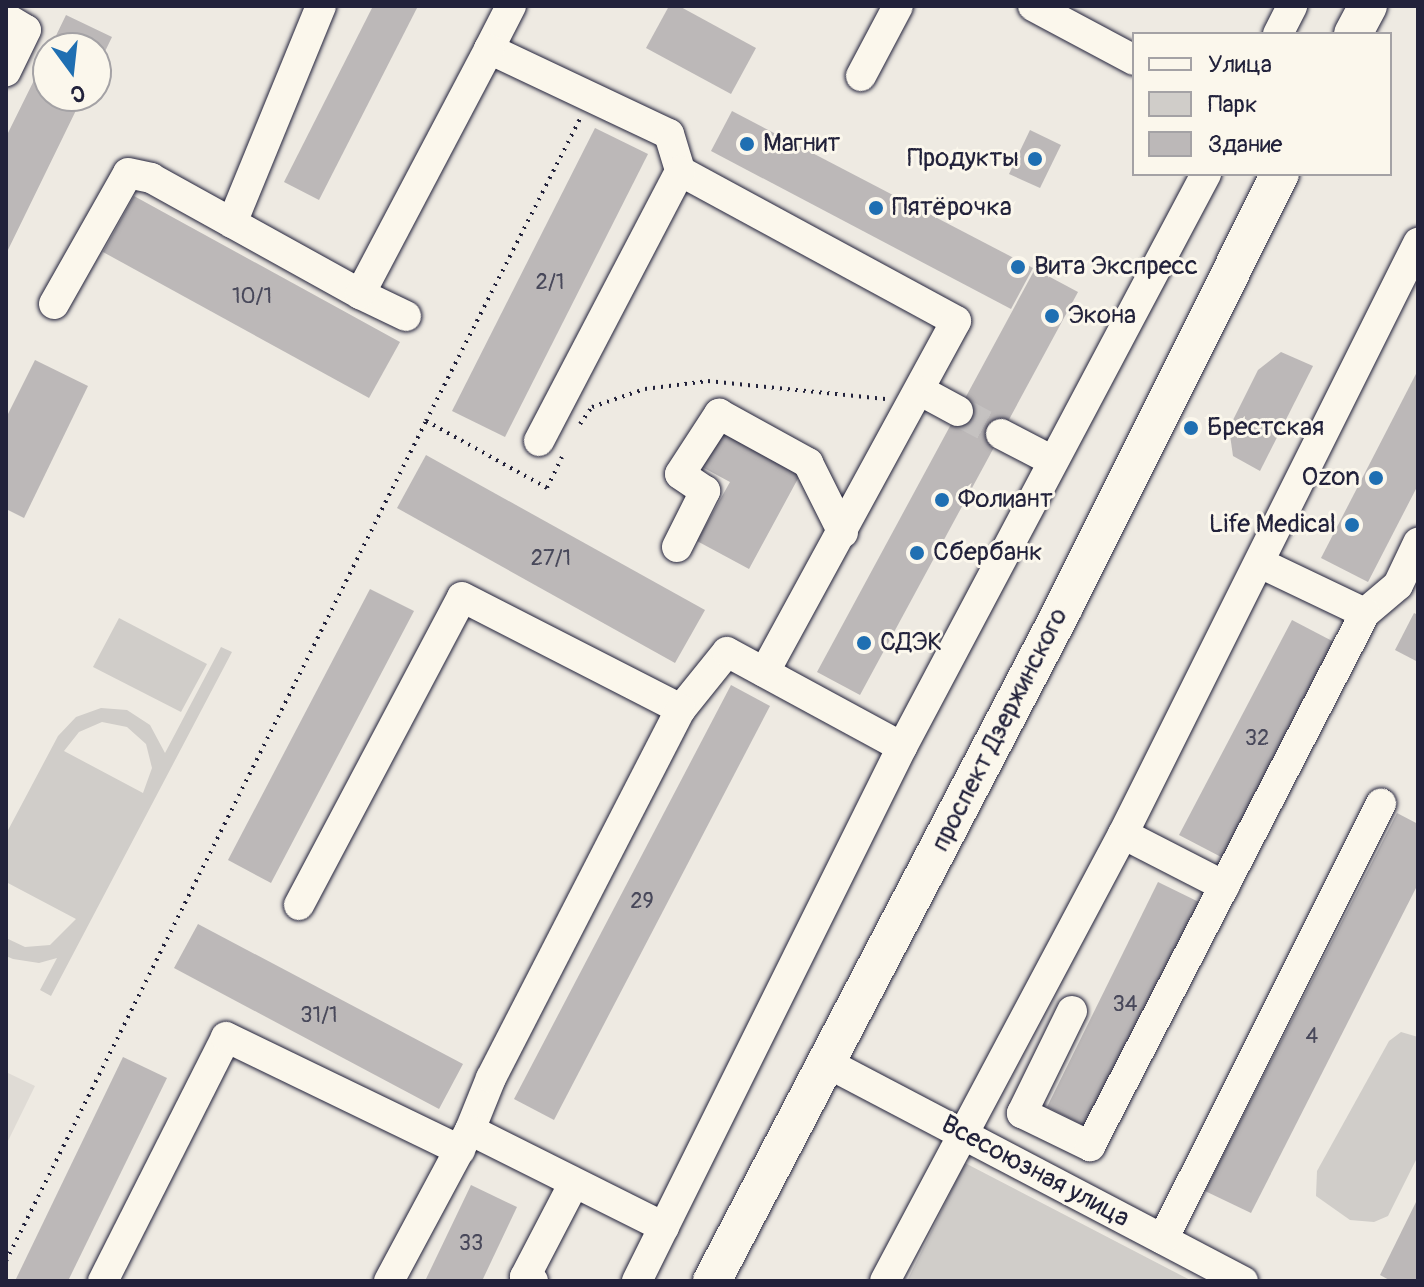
<!DOCTYPE html>
<meta charset="utf-8">
<style>
body{margin:0}
#map{position:relative;width:1424px;height:1287px;overflow:hidden;background:#eeeae2;font-family:Pangolin,sans-serif}
div>[style]{position:absolute}
[style*='--x']{left:calc(var(--x)*1px);top:calc(var(--y)*1px);width:calc(var(--w)*1px);rotate:calc(var(--a)*1deg)}
.built>*{inset:0;background:#dfdbd5}
.green>*{inset:0;background:#d0cdc9}
.building>*{inset:0;background:#bcb8b8}
.minor-tunnel>*{height:30px;margin-top:-15px;transform-origin:0;background:repeating-linear-gradient(90deg,#c5c2c1 0 30px,transparent 0 45px)}
.path>*{height:4px;margin-top:-2px;transform-origin:0;background:repeating-linear-gradient(90deg,#22223b 0 2px,transparent 0 8px)}
.roads{filter:drop-shadow(0 0 2px #22223b) drop-shadow(0 0 2px #22223b)}
.minor>*{height:30px;margin:-15px;padding:0 15px;transform-origin:15px;border-radius:15px;background:#fbf7ec}
.major>*{height:38px;margin:-19px;padding:0 19px;transform-origin:19px;border-radius:19px;background:#fbf7ec}
.dots>*{width:22px;height:22px;translate:-50% -50%;box-sizing:border-box;border:4px solid #fbf7ec;border-radius:50%}
span{translate:-50% -50%;white-space:nowrap;text-align:center;line-height:1.15;-webkit-text-stroke:6px #fbf7ec;paint-order:stroke}
.number-label{font-size:22px;color:#48485a}
.number-label span{-webkit-text-stroke-width:0}
.poi-label{font-size:26px;color:#22223b}
.left{translate:0 -50%;text-align:left}
.right{translate:-100% -50%;text-align:right}
.street-label{font-size:26px;color:#22223b}
.frame{position:absolute;inset:0;border:8px solid #22223b;pointer-events:none}
.legend{position:absolute;left:1132px;top:32px;width:260px;height:144px;box-sizing:border-box;background:#fbf7ec;border:2px solid #a4a2a5;margin:0;padding:10px 14px;list-style:none;font-size:24px;color:#22223b}
.legend li{display:flex;align-items:center;gap:16px;height:40px}
.legend b{width:40px;border:2px solid #a4a2a5}
.north{position:absolute;left:32px;top:32px;width:80px;height:80px;box-sizing:border-box;background:#fbf7ec;border:2px solid #a4a2a5;border-radius:50%;rotate:165deg;font-size:22px;font-weight:700;line-height:32px;text-align:center;color:#22223b}
.north::after{content:'';display:block;margin:auto;width:28px;height:36px;background:#1f6fb2;clip-path:polygon(50% 0,100% 100%,50% 72%,0 100%)}
</style>
<div id="map">
<div class="built">
<div style="clip-path:polygon(6px 1072px,35px 1086px,6px 1145px)"></div>
</div>
<div class="green">
<div style="clip-path:polygon(119px 618px,207px 664px,181px 712px,93px 667px)"></div>
<div style="clip-path:polygon(evenodd,221px 647px,232px 652px,51px 996px,40px 990px,57px 958px,39px 963px,13px 959px,6px 956px,6px 938px,25px 947px,50px 945px,76px 919px,6px 882px,6px 834px,58px 736px,76px 717px,101px 708px,127px 710px,150px 725px,165px 753px,221px 647px,102px 722px,127px 727px,146px 744px,152px 768px,143px 793px,64px 751px,79px 732px,102px 722px)"></div>
<div style="clip-path:polygon(1401px 1032px,1418px 1037px,1418px 1156px,1388px 1216px,1374px 1222px,1350px 1220px,1316px 1196px,1317px 1171px,1389px 1041px)"></div>
<div style="clip-path:polygon(965px 1163px,1192px 1281px,907px 1281px)"></div>
</div>
<div class="building">
<div style="clip-path:polygon(373px 6px,418px 6px,319px 200px,284px 182px)"></div>
<div style="clip-path:polygon(669px 6px,679px 6px,756px 48px,731px 94px,646px 48px)"></div>
<div style="clip-path:polygon(66px 15px,112px 37px,96px 70px,96px 48px,50px 48px)"></div>
<div style="clip-path:polygon(48px 52px,48px 96px,83px 96px,6px 254px,6px 137px)"></div>
<div style="clip-path:polygon(732px 111px,1033px 268px,1011px 309px,711px 151px)"></div>
<div style="clip-path:polygon(595px 128px,648px 154px,505px 437px,452px 411px)"></div>
<div style="clip-path:polygon(1030px 130px,1061px 145px,1040px 188px,1009px 174px)"></div>
<div style="clip-path:polygon(134px 196px,400px 342px,369px 398px,103px 252px)"></div>
<div style="clip-path:polygon(1035px 269px,1078px 292px,860px 695px,817px 672px)"></div>
<div style="clip-path:polygon(1281px 352px,1313px 366px,1260px 471px,1233px 456px,1229px 428px,1258px 370px)"></div>
<div style="clip-path:polygon(35px 360px,88px 386px,24px 518px,6px 509px,6px 418px)"></div>
<div style="clip-path:polygon(1418px 370px,1418px 485px,1368px 582px,1321px 558px)"></div>
<div style="clip-path:polygon(722px 430px,801px 473px,749px 569px,697px 541px,730px 482px,702px 467px)"></div>
<div style="clip-path:polygon(426px 455px,705px 610px,675px 663px,397px 508px)"></div>
<div style="clip-path:polygon(370px 589px,414px 611px,271px 883px,228px 860px)"></div>
<div style="clip-path:polygon(1414px 613px,1418px 615px,1418px 662px,1395px 650px)"></div>
<div style="clip-path:polygon(1292px 620px,1336px 643px,1223px 858px,1179px 835px)"></div>
<div style="clip-path:polygon(731px 685px,770px 706px,554px 1120px,514px 1099px)"></div>
<div style="clip-path:polygon(1397px 813px,1418px 824px,1418px 884px,1251px 1213px,1205px 1191px)"></div>
<div style="clip-path:polygon(1158px 882px,1203px 904px,1091px 1129px,1047px 1107px)"></div>
<div style="clip-path:polygon(198px 924px,463px 1064px,439px 1109px,174px 968px)"></div>
<div style="clip-path:polygon(123px 1057px,167px 1078px,68px 1281px,15px 1281px)"></div>
<div style="clip-path:polygon(471px 1185px,517px 1207px,482px 1281px,425px 1281px)"></div>
<div style="clip-path:polygon(1418px 1198px,1418px 1281px,1391px 1281px,1380px 1275px)"></div>
</div>
<div class="minor-tunnel">
<div style="--x:958;--y:411;--w:49;--a:28.1"></div>
</div>
<div class="path">
<div style="--x:580;--y:424;--w:21;--a:-55"></div>
<div style="--x:592;--y:407;--w:56;--a:-18.8"></div>
<div style="--x:645;--y:389;--w:64;--a:-7.2"></div>
<div style="--x:708;--y:381;--w:178;--a:5.8"></div>
<div style="--x:562;--y:457;--w:34;--a:116"></div>
<div style="--x:547;--y:488;--w:138;--a:-151"></div>
<div style="--x:426;--y:421;--w:339;--a:-63"></div>
<div style="--x:6;--y:1261;--w:939;--a:-63.43"></div>
</div>
<div class="roads">
<div class="minor">
<div style="--x:511;--y:6;--w:48;--a:117.1"></div>
<div style="--x:489;--y:49;--w:199;--a:25.3"></div>
<div style="--x:669;--y:134;--w:39;--a:73"></div>
<div style="--x:680;--y:171;--w:314;--a:28.5"></div>
<div style="--x:956;--y:321;--w:400;--a:118.6"></div>
<div style="--x:1033;--y:6;--w:115;--a:28.1"></div>
<div style="--x:6;--y:18;--w:23;--a:31"></div>
<div style="--x:26;--y:30;--w:46;--a:116"></div>
<div style="--x:1278;--y:34;--w:31;--a:-63"></div>
<div style="--x:861;--y:76;--w:79;--a:-62.1"></div>
<div style="--x:232;--y:223;--w:235;--a:-67.7"></div>
<div style="--x:360;--y:294;--w:51;--a:25.6"></div>
<div style="--x:54;--y:304;--w:150;--a:-60.5"></div>
<div style="--x:128;--y:173;--w:24;--a:12"></div>
<div style="--x:151;--y:178;--w:239;--a:29"></div>
<div style="--x:360;--y:294;--w:277;--a:-62.2"></div>
<div style="--x:921;--y:391;--w:42;--a:28.4"></div>
<div style="--x:1001;--y:434;--w:56;--a:27.5"></div>
<div style="--x:539;--y:441;--w:305;--a:-62.4"></div>
<div style="--x:677;--y:547;--w:63;--a:-63.4"></div>
<div style="--x:705;--y:491;--w:30;--a:-146"></div>
<div style="--x:680;--y:474;--w:72;--a:-57"></div>
<div style="--x:719;--y:414;--w:102;--a:28.8"></div>
<div style="--x:808;--y:463;--w:78;--a:63.4"></div>
<div style="--x:1260;--y:563;--w:116;--a:25.5"></div>
<div style="--x:1365;--y:613;--w:43;--a:-40.3"></div>
<div style="--x:1398;--y:585;--w:47;--a:-64.5"></div>
<div style="--x:1123;--y:834;--w:114;--a:27.2"></div>
<div style="--x:299;--y:905;--w:348;--a:-62.1"></div>
<div style="--x:462;--y:597;--w:246;--a:27.1"></div>
<div style="--x:681;--y:709;--w:73;--a:-51.1"></div>
<div style="--x:727;--y:652;--w:199;--a:28.5"></div>
<div style="--x:1072;--y:1011;--w:114;--a:116.1"></div>
<div style="--x:1022;--y:1113;--w:76;--a:25.9"></div>
<div style="--x:1090;--y:1146;--w:600;--a:-62.71"></div>
<div style="--x:827;--y:1063;--w:470;--a:27.7"></div>
<div style="--x:470;--y:1130;--w:56;--a:-68"></div>
<div style="--x:491;--y:1078;--w:415;--a:-62.8"></div>
<div style="--x:1163;--y:1239;--w:487;--a:-63.4"></div>
<div style="--x:103;--y:1281;--w:273;--a:-63.2"></div>
<div style="--x:226;--y:1037;--w:260;--a:25.8"></div>
<div style="--x:389;--y:1281;--w:171;--a:-61.8"></div>
<div style="--x:470;--y:1130;--w:217;--a:26.6"></div>
<div style="--x:533;--y:1281;--w:9;--a:-153"></div>
<div style="--x:525;--y:1277;--w:106;--a:-62.5"></div>
<div style="--x:637;--y:1281;--w:596;--a:-63.61"></div>
<div style="--x:902;--y:747;--w:649;--a:-62.05"></div>
<div style="--x:885;--y:1281;--w:506;--a:-61.97"></div>
<div style="--x:1123;--y:834;--w:661;--a:-63.47"></div>
</div>
<div class="major">
<div style="--x:1353;--y:34;--w:32;--a:-62"></div>
<div style="--x:712;--y:1281;--w:758;--a:-62.42"></div>
<div style="--x:1063;--y:609;--w:486;--a:-63.5"></div>
</div>
</div>
<div class="dots">
<div style="left:747px;top:144px;background:#1f6fb2"></div>
<div style="left:1035px;top:159px;background:#1f6fb2"></div>
<div style="left:876px;top:208px;background:#1f6fb2"></div>
<div style="left:1018px;top:267px;background:#1f6fb2"></div>
<div style="left:1052px;top:316px;background:#1f6fb2"></div>
<div style="left:1191px;top:428px;background:#1f6fb2"></div>
<div style="left:1376px;top:478px;background:#1f6fb2"></div>
<div style="left:942px;top:500px;background:#1f6fb2"></div>
<div style="left:1352px;top:525px;background:#1f6fb2"></div>
<div style="left:917px;top:553px;background:#1f6fb2"></div>
<div style="left:864px;top:643px;background:#1f6fb2"></div>
</div>
<div class="number-label">
<span style="left:550px;top:283px">2/1</span>
<span style="left:252px;top:297px">10/1</span>
<span style="left:551px;top:559px">27/1</span>
<span style="left:1257px;top:739px">32</span>
<span style="left:642px;top:902px">29</span>
<span style="left:1125px;top:1005px">34</span>
<span style="left:319px;top:1016px">31/1</span>
<span style="left:1312px;top:1037px">4</span>
<span style="left:471px;top:1244px">33</span>
</div>
<div class="poi-label">
<span class="left" style="left:763px;top:144px">Магнит</span>
<span class="right" style="left:1019px;top:159px">Продукты</span>
<span class="left" style="left:892px;top:208px">Пятёрочка</span>
<span class="left" style="left:1034px;top:267px">Вита Экспресс</span>
<span class="left" style="left:1068px;top:316px">Экона</span>
<span class="left" style="left:1207px;top:428px">Брестская</span>
<span class="right" style="left:1360px;top:478px">Ozon</span>
<span class="left" style="left:958px;top:500px">Фолиант</span>
<span class="right" style="left:1336px;top:525px">Life Medical</span>
<span class="left" style="left:933px;top:553px">Сбербанк</span>
<span class="left" style="left:880px;top:643px">СДЭК</span>
</div>
<div class="street-label">
<span style="left:1000px;top:730px;rotate:-63deg">проспект Дзержинского</span>
<span style="left:1035px;top:1172px;rotate:28deg">Всесоюзная улица</span>
</div>
<div class="frame"></div>
<ul class="legend">
<li><b style="height:10px;background:#fbf7ec"></b>Улица</li>
<li><b style="height:22px;background:#d0cdc9"></b>Парк</li>
<li><b style="height:22px;background:#bcb8b8"></b>Здание</li>
</ul>
<div class="north">С</div>
</div>
